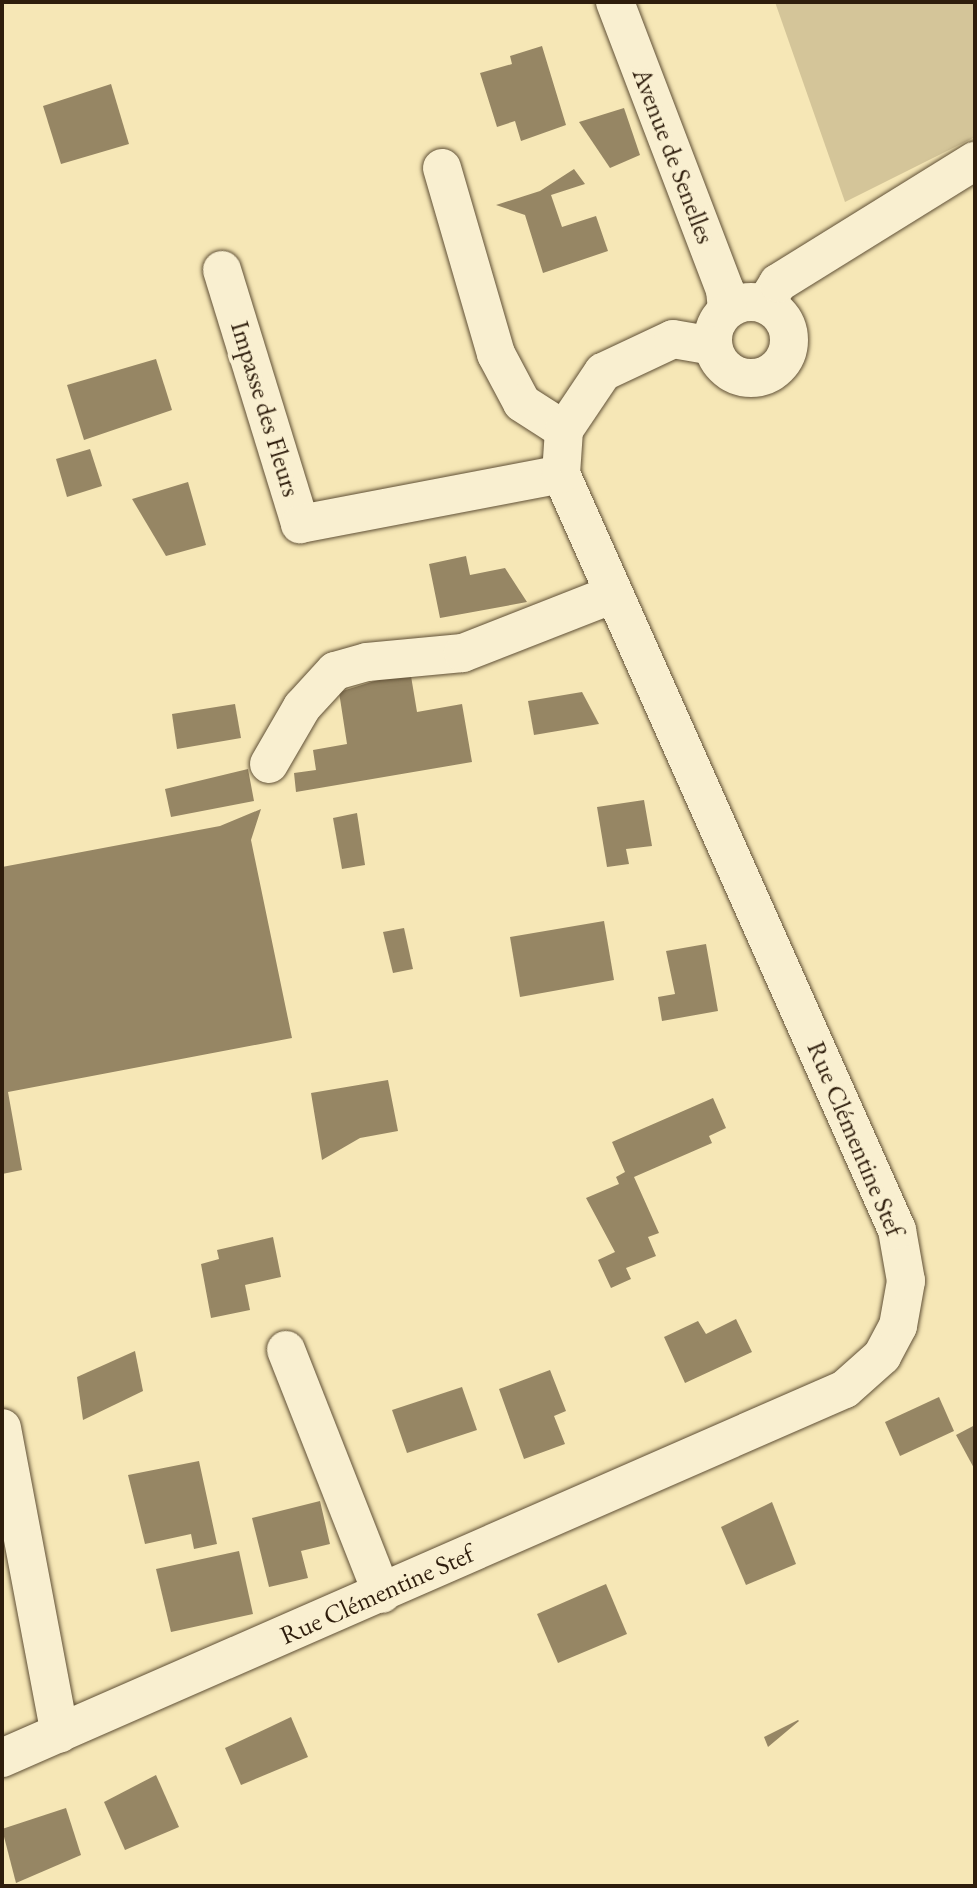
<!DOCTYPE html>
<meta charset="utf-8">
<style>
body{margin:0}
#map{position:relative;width:977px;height:1888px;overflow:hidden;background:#f6e7b6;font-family:"EB Garamond",serif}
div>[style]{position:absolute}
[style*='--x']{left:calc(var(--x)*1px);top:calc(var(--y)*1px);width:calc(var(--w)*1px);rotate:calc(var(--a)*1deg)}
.green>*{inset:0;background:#d4c599}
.building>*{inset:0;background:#968664}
.roads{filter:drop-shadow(0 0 2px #605036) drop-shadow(0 0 2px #605036)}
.minor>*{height:38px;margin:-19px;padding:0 19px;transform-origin:19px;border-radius:19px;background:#f9efd0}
.minor>.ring{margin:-19px;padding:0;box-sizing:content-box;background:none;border:38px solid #f9efd0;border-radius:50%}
span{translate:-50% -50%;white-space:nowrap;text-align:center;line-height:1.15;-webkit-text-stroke:8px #f9efd0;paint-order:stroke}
.street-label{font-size:26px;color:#2e1d0c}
.frame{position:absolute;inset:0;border:4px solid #2e1d0c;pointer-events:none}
</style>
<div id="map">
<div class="green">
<div style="clip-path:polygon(775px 2px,975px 2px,975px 137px,845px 202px)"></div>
</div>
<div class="building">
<div style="clip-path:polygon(542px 46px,566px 125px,521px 141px,515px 121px,497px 127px,480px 73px,512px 64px,510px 56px)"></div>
<div style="clip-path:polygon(111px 84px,129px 144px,61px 164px,43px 106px)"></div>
<div style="clip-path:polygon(624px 108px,640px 155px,610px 168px,579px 122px)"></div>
<div style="clip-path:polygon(574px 169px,585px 184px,551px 195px,562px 227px,596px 216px,608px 251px,543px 273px,525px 215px,496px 205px,540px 191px)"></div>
<div style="clip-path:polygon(156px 359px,172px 410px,84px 440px,67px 385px)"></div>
<div style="clip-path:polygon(90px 449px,102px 486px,67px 497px,56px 459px)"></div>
<div style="clip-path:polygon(188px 482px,206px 545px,166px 556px,132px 499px)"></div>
<div style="clip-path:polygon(466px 556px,470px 575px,505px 568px,527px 602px,440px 618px,429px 564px)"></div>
<div style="clip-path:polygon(410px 670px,417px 712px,462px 704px,472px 762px,296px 792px,294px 773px,316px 770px,313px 750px,347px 744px,339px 692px)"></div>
<div style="clip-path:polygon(582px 692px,599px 724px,534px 735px,528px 701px)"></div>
<div style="clip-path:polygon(235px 704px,241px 738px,177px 749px,172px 714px)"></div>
<div style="clip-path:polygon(248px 769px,254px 801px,171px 817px,165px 789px)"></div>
<div style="clip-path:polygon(644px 800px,652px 846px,626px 849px,629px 864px,607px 867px,597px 807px)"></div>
<div style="clip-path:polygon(261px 809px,251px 840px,292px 1038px,8px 1092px,22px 1170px,2px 1174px,2px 867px,220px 826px)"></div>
<div style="clip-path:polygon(357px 813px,365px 865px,342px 869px,333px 818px)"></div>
<div style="clip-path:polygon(604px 921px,614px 980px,520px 997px,510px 937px)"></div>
<div style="clip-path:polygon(404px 928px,413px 969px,393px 973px,383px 932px)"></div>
<div style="clip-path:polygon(706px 944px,718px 1011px,662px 1021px,658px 997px,675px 994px,666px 951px)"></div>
<div style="clip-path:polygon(388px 1080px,398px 1131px,360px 1138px,322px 1160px,311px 1093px)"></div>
<div style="clip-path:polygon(713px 1098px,726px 1128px,709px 1136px,712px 1143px,634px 1177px,659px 1233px,648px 1237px,656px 1256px,626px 1268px,631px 1279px,611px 1288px,598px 1260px,615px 1252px,586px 1198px,619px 1184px,616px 1177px,625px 1172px,612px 1142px)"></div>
<div style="clip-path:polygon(273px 1237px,281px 1277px,245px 1285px,250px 1310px,211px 1318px,201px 1264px,219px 1259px,217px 1250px)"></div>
<div style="clip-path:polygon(736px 1319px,752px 1352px,685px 1383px,664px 1337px,698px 1321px,706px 1334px)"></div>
<div style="clip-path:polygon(135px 1351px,143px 1391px,83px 1420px,77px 1377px)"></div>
<div style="clip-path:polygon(550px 1370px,566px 1411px,554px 1416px,565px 1444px,524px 1459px,499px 1389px)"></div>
<div style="clip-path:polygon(462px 1387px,477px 1430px,407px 1453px,392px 1410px)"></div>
<div style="clip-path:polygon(939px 1397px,954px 1431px,900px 1456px,885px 1422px)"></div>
<div style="clip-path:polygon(975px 1425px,975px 1470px,956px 1435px)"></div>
<div style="clip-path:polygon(199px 1461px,217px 1544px,194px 1549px,191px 1534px,145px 1544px,128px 1475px)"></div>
<div style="clip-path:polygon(320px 1501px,330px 1544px,301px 1551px,308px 1578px,269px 1587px,252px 1518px)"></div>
<div style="clip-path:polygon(772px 1502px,796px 1564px,746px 1585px,721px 1527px)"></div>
<div style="clip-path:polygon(239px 1551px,253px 1614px,171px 1632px,156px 1569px)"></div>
<div style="clip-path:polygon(606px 1584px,627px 1634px,558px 1663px,537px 1614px)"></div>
<div style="clip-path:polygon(291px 1717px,308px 1757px,241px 1785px,225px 1748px)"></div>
<div style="clip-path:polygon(798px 1720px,799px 1721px,768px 1747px,764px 1737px)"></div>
<div style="clip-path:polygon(156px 1775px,179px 1827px,125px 1850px,104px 1802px)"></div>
<div style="clip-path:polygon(66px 1808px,81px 1855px,16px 1883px,2px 1829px)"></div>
</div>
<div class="roads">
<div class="minor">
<div style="--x:615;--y:2;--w:308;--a:69.1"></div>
<div style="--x:725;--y:290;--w:20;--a:84"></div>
<div style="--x:442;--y:168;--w:194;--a:73.8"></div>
<div style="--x:496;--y:354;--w:55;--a:62"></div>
<div style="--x:522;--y:403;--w:50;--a:32.7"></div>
<div style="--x:222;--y:270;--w:266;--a:72.9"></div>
<div style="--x:300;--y:524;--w:266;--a:-10.8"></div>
<div class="ring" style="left:713px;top:302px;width:38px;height:38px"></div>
<div style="--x:765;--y:304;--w:25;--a:-58"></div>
<div style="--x:778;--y:283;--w:232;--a:-31.8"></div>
<div style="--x:269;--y:764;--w:66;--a:-59.9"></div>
<div style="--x:302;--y:707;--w:49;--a:-47.5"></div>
<div style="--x:335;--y:671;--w:33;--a:-16"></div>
<div style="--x:367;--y:662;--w:96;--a:-5.4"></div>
<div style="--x:463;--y:653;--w:159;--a:-21.4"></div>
<div style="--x:286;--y:1350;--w:262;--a:68.5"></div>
<div style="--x:2;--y:1428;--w:311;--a:79.3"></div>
<div style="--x:2;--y:1758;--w:920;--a:-23.64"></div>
<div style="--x:845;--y:1389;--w:50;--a:-41.7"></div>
<div style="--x:882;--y:1356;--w:34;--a:-62"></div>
<div style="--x:898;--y:1326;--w:46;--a:-79.9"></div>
<div style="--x:906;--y:1281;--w:52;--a:-100"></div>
<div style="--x:897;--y:1230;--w:827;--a:-113.96"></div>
<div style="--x:561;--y:474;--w:44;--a:-86.1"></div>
<div style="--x:564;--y:430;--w:70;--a:-56.1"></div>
<div style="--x:603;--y:372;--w:77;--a:-25.2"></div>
<div style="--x:673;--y:339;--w:41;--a:9.9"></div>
</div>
</div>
<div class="street-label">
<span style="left:673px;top:156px;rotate:69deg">Avenue de Senelles</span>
<span style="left:265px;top:409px;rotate:73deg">Impasse des Fleurs</span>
<span style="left:855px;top:1139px;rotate:67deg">Rue Clémentine Stef</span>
<span style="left:377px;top:1595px;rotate:-24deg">Rue Clémentine Stef</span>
</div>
<div class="frame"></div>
</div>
